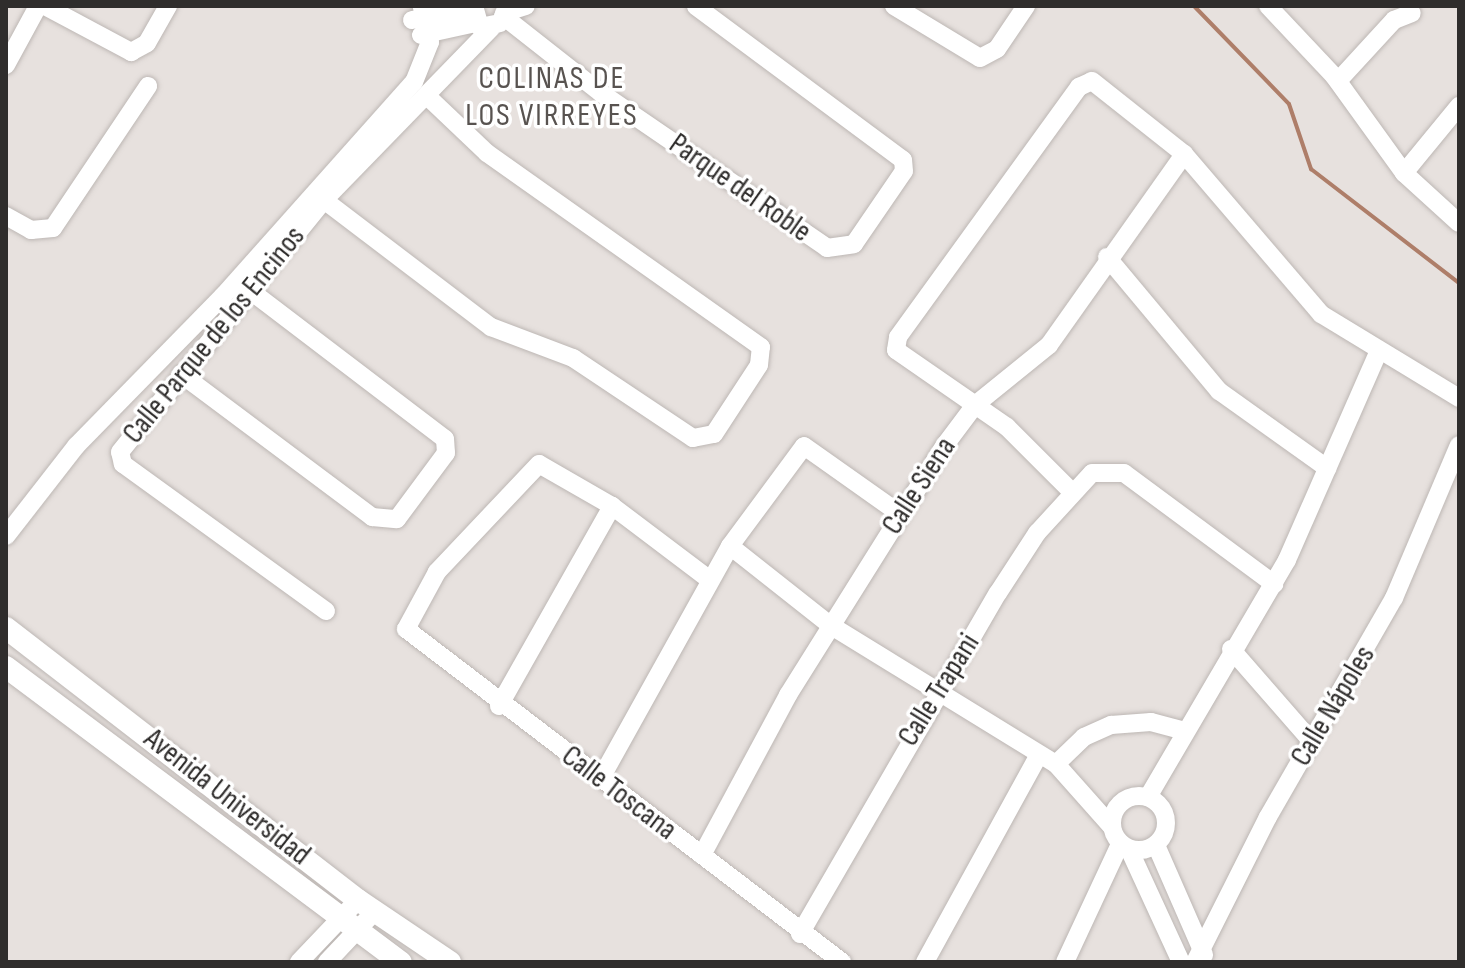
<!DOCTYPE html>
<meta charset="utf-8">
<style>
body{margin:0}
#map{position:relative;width:1465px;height:968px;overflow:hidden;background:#e7e1de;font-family:"Sofia Sans Condensed",sans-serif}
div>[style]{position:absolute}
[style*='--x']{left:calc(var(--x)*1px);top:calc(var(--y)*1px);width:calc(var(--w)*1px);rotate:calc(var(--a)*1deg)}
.stream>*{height:4px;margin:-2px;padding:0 2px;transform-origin:2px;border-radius:2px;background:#ae7e69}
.roads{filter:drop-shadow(0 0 2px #bdb7b4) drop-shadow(0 0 2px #bdb7b4)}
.minor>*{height:18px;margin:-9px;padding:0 9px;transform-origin:9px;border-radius:9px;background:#fff}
.minor>.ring{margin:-9px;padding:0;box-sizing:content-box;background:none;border:18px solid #fff;border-radius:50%}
.major>*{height:22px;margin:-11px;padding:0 11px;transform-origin:11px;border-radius:11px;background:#fff}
span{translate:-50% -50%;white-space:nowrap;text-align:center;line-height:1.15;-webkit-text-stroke:7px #fff;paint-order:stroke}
.street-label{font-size:30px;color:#2f2d2c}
.neighbourhood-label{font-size:32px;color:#585350;letter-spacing:2px}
.frame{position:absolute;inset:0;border:8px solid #2f2d2c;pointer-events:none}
</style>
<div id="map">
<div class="stream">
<div style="--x:1194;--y:6;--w:136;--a:45.9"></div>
<div style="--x:1289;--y:104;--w:69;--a:71.3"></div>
<div style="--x:1311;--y:169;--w:187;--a:37.6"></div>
</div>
<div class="roads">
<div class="minor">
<div style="--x:45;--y:6;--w:98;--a:28.1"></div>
<div style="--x:131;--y:52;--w:18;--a:-29"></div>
<div style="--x:147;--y:43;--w:43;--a:-60.4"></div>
<div style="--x:474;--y:6;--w:22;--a:74"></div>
<div style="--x:480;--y:27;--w:20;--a:-11"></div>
<div style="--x:894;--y:6;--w:100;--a:31.2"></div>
<div style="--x:980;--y:58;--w:19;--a:-28"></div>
<div style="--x:997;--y:49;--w:52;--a:-56"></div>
<div style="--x:1268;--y:6;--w:96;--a:46.7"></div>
<div style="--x:1334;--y:76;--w:120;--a:54.2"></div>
<div style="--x:1404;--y:173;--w:74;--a:42.3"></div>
<div style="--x:504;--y:13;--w:23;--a:-18"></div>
<div style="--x:503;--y:16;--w:125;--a:38.2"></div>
<div style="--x:601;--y:93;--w:274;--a:34.4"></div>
<div style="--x:827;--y:248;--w:27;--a:-8"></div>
<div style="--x:854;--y:244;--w:88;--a:-55.6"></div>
<div style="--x:904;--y:171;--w:11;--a:-95"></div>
<div style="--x:903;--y:160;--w:258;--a:-143.4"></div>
<div style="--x:412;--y:20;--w:62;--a:-11.1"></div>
<div style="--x:421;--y:35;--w:56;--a:-12.3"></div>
<div style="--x:6;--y:65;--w:67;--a:-61.5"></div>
<div style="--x:1338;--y:81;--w:83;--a:-47.4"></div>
<div style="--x:1394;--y:20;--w:19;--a:-21"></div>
<div style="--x:1404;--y:173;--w:87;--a:-50.6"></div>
<div style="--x:324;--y:200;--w:210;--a:37.3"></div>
<div style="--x:491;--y:327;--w:88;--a:20.7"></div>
<div style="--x:573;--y:358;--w:144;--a:33.7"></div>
<div style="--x:693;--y:438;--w:21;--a:-11"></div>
<div style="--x:714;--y:434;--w:82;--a:-56.9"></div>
<div style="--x:759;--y:365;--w:18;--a:-84"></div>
<div style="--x:761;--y:347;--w:336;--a:-144.7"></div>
<div style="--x:487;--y:153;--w:81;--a:-136.5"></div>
<div style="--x:6;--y:216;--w:29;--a:29"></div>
<div style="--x:31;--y:230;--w:22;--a:-5"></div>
<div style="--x:53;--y:228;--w:171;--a:-56.2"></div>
<div style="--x:1107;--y:257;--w:175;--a:50.1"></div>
<div style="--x:1219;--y:391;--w:133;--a:35.5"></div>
<div style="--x:181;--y:374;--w:239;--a:36.8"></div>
<div style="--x:372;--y:517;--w:25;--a:5"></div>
<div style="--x:397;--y:519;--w:82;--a:-53.4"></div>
<div style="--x:446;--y:453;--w:14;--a:-94"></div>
<div style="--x:445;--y:439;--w:244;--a:-142.7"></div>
<div style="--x:1071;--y:491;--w:91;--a:-135"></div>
<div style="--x:1007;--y:427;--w:135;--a:-145.3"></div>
<div style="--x:896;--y:350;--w:13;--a:-81"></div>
<div style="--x:898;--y:337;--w:309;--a:-54.1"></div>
<div style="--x:1079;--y:87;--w:14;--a:-25"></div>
<div style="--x:1092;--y:81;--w:117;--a:38.4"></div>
<div style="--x:1184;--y:154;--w:211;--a:49.4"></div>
<div style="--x:1321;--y:314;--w:162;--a:31.3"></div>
<div style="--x:6;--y:536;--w:114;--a:-52.1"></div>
<div style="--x:76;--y:446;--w:210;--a:-45.6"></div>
<div style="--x:223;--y:296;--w:287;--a:-48.3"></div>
<div style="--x:414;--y:82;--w:43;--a:-68.2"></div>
<div style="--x:430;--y:42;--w:37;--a:-103"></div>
<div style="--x:730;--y:546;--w:127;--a:38.3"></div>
<div style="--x:830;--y:625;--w:265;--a:31.6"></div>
<div style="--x:1056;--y:764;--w:83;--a:48.4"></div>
<div style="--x:710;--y:580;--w:123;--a:-142.9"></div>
<div style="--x:612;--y:506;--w:84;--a:-150.1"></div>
<div style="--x:539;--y:464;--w:149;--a:133.4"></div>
<div style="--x:437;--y:572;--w:65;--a:118.5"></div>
<div style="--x:406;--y:629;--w:549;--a:37.37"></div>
<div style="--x:326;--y:611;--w:251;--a:-144.1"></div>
<div style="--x:123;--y:464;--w:12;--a:-104"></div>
<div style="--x:120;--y:452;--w:324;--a:-51"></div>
<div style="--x:324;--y:200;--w:240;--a:-45.8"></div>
<div style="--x:1231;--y:649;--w:123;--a:48.9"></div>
<div style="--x:499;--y:706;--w:230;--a:-60.5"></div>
<div style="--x:1056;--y:764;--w:39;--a:-44"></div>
<div style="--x:1084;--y:737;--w:30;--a:-24"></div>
<div style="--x:1111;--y:725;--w:40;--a:-4.3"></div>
<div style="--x:1151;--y:722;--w:35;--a:15"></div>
<div style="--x:601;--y:778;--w:265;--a:-60.9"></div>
<div style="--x:730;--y:546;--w:124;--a:-53.5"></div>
<div style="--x:804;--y:446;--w:118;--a:35.3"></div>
<div class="ring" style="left:1112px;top:796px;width:36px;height:36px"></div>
<div style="--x:1148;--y:797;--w:275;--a:-59.6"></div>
<div style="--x:1287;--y:560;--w:226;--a:-66.3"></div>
<div style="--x:1156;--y:845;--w:120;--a:66.4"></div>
<div style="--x:1129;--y:849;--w:124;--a:65.3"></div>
<div style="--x:702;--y:855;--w:182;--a:-61.7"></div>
<div style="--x:788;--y:695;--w:295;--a:-57.9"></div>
<div style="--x:945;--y:445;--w:50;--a:-53.1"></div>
<div style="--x:975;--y:405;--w:95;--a:-39"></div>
<div style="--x:1049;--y:345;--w:234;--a:-54.7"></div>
<div style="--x:800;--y:934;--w:394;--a:-59.9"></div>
<div style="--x:998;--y:593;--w:72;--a:-57"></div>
<div style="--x:1037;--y:533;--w:81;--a:-47.5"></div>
<div style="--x:1092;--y:473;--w:32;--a:0"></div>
<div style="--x:1124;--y:473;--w:187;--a:36.5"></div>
<div style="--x:299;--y:962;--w:86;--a:-46.4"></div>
<div style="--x:327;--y:962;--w:70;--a:-46.7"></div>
<div style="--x:925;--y:962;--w:236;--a:-61.2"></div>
<div style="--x:1065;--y:962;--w:130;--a:-65"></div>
<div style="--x:1195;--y:962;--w:162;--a:-63.3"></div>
<div style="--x:1268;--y:817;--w:253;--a:-60.1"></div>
<div style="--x:1394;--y:598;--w:166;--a:-67"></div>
</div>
<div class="major">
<div style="--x:6;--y:628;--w:445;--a:37.7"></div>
<div style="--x:358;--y:900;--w:111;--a:34"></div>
<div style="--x:6;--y:667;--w:493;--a:36.8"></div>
</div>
</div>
<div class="street-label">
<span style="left:740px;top:188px;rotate:35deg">Parque del Roble</span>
<span style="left:214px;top:335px;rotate:-51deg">Calle Parque de los Encinos</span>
<span style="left:919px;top:486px;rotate:-57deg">Calle Siena</span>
<span style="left:939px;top:690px;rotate:-58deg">Calle Trapani</span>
<span style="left:1333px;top:706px;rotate:-59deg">Calle Nápoles</span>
<span style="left:619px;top:793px;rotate:37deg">Calle Toscana</span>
<span style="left:227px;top:797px;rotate:38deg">Avenida Universidad</span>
</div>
<div class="neighbourhood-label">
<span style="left:552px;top:98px">COLINAS DE<br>LOS VIRREYES</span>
</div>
<div class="frame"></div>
</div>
